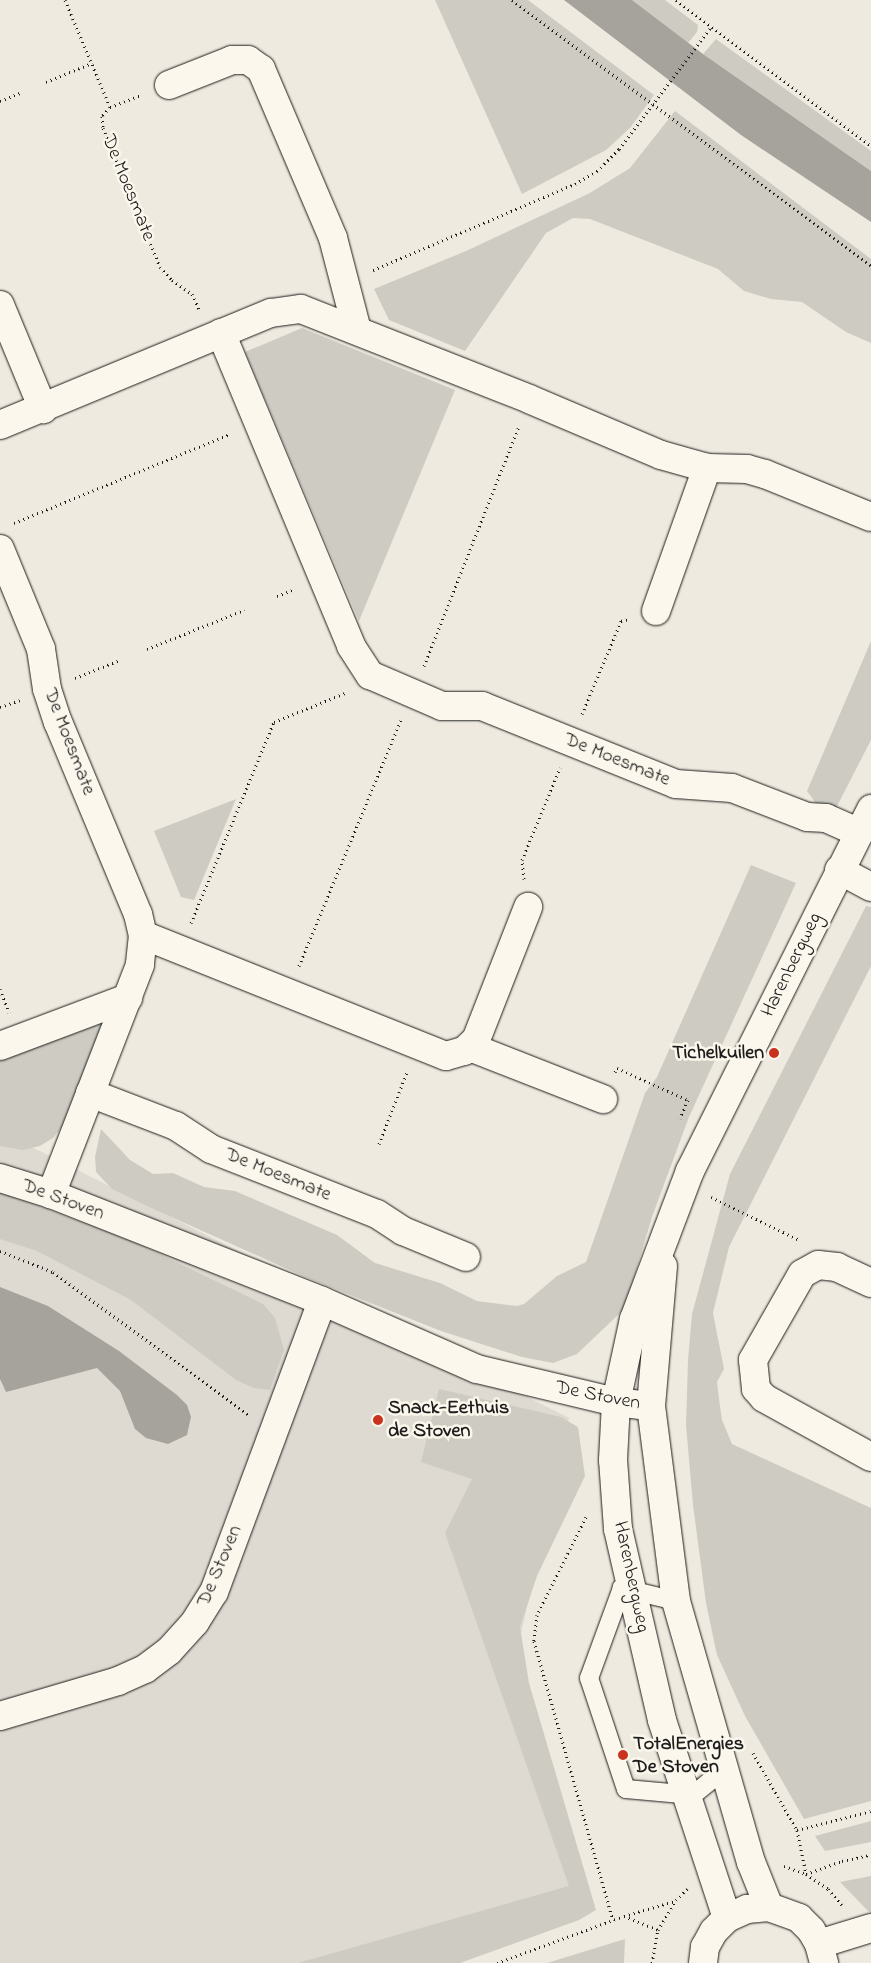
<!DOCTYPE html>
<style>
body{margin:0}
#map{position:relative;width:871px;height:1963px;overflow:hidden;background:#eeeadf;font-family:"Indie Flower",sans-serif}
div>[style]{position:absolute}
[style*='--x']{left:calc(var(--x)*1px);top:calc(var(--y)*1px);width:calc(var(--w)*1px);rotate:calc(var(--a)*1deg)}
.built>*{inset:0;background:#dedad1}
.green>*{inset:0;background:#ceccc2}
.water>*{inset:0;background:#a6a39d}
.path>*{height:3px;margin-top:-1.5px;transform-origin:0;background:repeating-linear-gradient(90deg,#1c1c1c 0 1px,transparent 0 5px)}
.roads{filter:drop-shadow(0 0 1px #1c1c1c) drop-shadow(0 0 1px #1c1c1c)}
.service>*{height:18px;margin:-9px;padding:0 9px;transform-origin:9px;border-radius:9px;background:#fbf7ec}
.minor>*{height:28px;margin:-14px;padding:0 14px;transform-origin:14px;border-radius:14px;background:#fbf7ec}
.tertiary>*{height:28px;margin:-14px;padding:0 14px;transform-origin:14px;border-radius:14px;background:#fbf7ec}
.dots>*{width:14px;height:14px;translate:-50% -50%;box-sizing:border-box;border:2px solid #fbf7ec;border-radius:50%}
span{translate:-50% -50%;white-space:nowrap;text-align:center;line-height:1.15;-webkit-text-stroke:5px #fbf7ec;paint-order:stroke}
.street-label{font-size:20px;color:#1c1c1c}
.poi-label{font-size:20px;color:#1c1c1c;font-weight:700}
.right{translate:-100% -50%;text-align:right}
.left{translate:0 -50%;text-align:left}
</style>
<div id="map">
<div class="built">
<div style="clip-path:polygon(0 1131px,569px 1418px,513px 1670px,580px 1884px,313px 1963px,0 1963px)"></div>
</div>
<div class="green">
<div style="clip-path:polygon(435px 0,528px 0,654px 95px,630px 128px,606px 150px,522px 194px)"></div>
<div style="clip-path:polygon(632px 0,665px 0,698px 25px,697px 32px,688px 43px)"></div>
<div style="clip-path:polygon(716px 39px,871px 151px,871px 171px,703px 54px)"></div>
<div style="clip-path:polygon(675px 111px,871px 259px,871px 343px,846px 332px,802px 302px,771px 299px,744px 291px,718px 269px,590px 219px,573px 218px,546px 233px,465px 351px,389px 320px,374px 289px,466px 251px,590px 193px,630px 168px)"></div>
<div style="clip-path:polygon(302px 328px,455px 390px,359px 621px,245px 352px)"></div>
<div style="clip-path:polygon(871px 641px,871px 740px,832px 816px,817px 805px,807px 791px)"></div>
<div style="clip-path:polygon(236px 799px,194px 900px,181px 897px,154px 831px)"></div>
<div style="clip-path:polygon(751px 865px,796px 883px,689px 1117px,652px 1217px,628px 1298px,620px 1313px,577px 1354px,553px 1363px,522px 1357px,441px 1331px,305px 1277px,149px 1207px,112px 1189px,96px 1172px,95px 1157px,101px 1129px,130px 1160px,153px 1174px,173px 1173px,204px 1187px,235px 1191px,337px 1235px,375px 1263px,440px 1283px,477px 1301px,517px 1306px,524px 1304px,557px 1276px,586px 1262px,645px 1093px,657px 1077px)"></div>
<div style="clip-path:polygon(866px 906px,871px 907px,871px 966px,729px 1247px,713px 1313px,724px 1369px,717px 1382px,719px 1399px,722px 1420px,732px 1444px,871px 1508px,871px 1801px,804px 1819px,745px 1716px,717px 1655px,706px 1603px,693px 1505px,686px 1425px,688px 1360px,692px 1314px,730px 1174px)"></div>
<div style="clip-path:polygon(99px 1020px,109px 1025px,63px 1126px,53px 1138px,40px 1146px,22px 1150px,0 1146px,0 1054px)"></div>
<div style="clip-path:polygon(0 1192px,135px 1242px,263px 1304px,275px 1318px,284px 1350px,270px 1390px,254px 1388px,236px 1380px,131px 1300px,37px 1251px,0 1239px)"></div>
<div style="clip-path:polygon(439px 1389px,561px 1417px,578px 1427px,585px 1476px,537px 1576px,520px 1627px,529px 1683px,596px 1910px,579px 1920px,460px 1963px,298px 1963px,569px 1886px,445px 1533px,472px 1479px,421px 1462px)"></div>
<div style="clip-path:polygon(871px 1821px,871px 1842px,825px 1851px,815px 1836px)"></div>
<div style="clip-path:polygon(871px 1876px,871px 1914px,840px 1882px)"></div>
<div style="clip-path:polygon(625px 1939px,624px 1963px,547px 1963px)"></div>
</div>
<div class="water">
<div style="clip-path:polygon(564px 0,632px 0,703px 54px,871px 171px,871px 222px,741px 135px)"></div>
<div style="clip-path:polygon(0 1287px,48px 1306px,119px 1351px,177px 1395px,187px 1405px,191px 1417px,187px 1435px,168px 1444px,146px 1438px,135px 1429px,120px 1391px,97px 1368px,6px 1392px,0 1379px)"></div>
</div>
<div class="path">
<div style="--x:65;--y:0;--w:116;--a:67.2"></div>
<div style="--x:110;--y:107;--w:12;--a:132"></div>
<div style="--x:102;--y:116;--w:12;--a:85"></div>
<div style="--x:103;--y:128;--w:150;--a:67.7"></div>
<div style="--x:160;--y:267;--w:18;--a:47"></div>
<div style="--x:172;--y:280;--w:24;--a:35"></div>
<div style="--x:192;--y:294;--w:19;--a:65"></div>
<div style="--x:512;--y:0;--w:447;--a:36.5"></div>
<div style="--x:676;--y:0;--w:244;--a:36.8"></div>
<div style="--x:46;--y:82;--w:50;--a:-22.4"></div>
<div style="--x:0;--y:101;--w:22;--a:-22"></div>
<div style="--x:110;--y:107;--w:34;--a:-21"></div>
<div style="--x:373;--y:270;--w:220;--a:-23.1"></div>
<div style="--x:575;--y:184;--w:26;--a:-31"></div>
<div style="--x:597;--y:171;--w:31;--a:-45"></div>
<div style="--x:619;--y:149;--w:153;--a:-53"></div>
<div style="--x:14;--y:523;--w:234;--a:-22.4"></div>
<div style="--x:277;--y:596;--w:19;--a:-21"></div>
<div style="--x:147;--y:649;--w:105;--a:-21.9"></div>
<div style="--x:424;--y:666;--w:256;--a:-68.4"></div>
<div style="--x:75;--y:678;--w:48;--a:-21.8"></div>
<div style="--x:0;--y:707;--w:21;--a:-19"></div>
<div style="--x:582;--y:714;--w:101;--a:-67.2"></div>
<div style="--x:621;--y:621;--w:8;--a:-14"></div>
<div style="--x:524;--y:879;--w:19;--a:-96"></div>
<div style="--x:522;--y:860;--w:100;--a:-67.6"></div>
<div style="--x:191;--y:923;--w:217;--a:-67.6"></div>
<div style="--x:274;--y:722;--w:79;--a:-22.3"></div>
<div style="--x:299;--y:966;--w:266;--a:-67.5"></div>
<div style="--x:0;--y:989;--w:25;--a:69"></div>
<div style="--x:615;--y:1072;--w:4;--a:-63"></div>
<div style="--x:617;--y:1068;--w:78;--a:24.3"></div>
<div style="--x:688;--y:1100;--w:20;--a:114"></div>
<div style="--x:379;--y:1144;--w:77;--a:-68.7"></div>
<div style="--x:711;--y:1197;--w:98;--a:26"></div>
<div style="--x:0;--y:1251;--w:57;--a:21.6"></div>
<div style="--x:53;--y:1272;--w:243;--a:36.1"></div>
<div style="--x:586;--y:1517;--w:110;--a:116.6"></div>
<div style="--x:537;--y:1615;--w:26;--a:97"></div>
<div style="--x:534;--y:1641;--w:290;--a:74.2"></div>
<div style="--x:753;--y:1753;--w:89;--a:60.3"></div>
<div style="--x:797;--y:1830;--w:45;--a:78.4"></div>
<div style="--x:806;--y:1874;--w:38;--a:-20"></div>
<div style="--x:842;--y:1861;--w:30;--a:-12"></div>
<div style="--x:797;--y:1830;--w:76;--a:-14.4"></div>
<div style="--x:784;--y:1866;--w:23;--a:20"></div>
<div style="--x:806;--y:1874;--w:27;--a:34"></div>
<div style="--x:828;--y:1889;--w:21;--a:49"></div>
<div style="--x:624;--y:1916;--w:37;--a:22"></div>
<div style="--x:497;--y:1963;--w:135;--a:-20.3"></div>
<div style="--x:624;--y:1916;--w:53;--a:-16.4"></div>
<div style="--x:652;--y:1963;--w:34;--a:-80"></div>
<div style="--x:658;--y:1930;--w:35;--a:-59"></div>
<div style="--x:676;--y:1900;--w:16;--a:-45"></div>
</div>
<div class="roads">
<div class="service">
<div style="--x:676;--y:1601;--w:56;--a:-166.5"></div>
<div style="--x:622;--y:1588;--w:96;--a:110.1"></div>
<div style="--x:589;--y:1678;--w:117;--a:71.6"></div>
<div style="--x:626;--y:1789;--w:67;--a:5.1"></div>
<div style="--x:693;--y:1795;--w:43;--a:-39.3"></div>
</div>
<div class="minor">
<div style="--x:169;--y:85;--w:68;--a:-21.6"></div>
<div style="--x:232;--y:60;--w:16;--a:0"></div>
<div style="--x:248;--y:60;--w:16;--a:35"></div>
<div style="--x:261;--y:69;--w:184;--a:66.9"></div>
<div style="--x:333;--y:238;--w:95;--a:75.4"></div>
<div style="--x:0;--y:305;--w:113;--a:67.5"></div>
<div style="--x:221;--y:333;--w:339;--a:67.4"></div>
<div style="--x:351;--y:646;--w:35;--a:57"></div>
<div style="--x:370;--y:675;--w:78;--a:23.3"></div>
<div style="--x:442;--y:706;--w:40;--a:0"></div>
<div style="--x:482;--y:706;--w:209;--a:21.9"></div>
<div style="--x:676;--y:784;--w:56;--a:4.1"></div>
<div style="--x:732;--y:788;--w:80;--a:21.1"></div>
<div style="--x:807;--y:817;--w:19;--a:3"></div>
<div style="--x:826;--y:818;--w:36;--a:24"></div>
<div style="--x:0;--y:425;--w:293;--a:-22.5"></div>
<div style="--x:271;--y:313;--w:30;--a:-8"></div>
<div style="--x:301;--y:309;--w:245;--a:21.5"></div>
<div style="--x:529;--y:399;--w:143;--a:23"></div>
<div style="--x:661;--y:455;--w:48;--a:15.8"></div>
<div style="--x:707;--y:468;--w:40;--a:1.4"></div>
<div style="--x:747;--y:469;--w:19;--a:16"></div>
<div style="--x:765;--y:474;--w:114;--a:22.1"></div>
<div style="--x:0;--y:549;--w:108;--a:67.7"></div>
<div style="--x:41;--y:649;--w:40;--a:81.5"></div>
<div style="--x:47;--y:689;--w:35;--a:72"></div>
<div style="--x:58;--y:722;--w:208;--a:67.4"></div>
<div style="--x:138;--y:914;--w:22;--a:77"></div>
<div style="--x:143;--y:935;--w:30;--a:96"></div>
<div style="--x:140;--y:965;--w:246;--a:111.2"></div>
<div style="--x:656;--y:611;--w:152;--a:-70.4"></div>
<div style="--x:839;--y:870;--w:36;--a:28"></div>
<div style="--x:143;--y:935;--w:326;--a:21.8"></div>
<div style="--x:446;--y:1056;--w:19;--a:-16"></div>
<div style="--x:464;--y:1051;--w:16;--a:-43"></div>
<div style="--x:476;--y:1040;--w:143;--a:-68.6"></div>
<div style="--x:0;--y:1046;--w:137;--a:-20.6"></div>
<div style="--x:470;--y:1047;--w:143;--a:21.4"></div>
<div style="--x:90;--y:1093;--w:92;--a:21"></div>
<div style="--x:176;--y:1126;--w:42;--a:33.3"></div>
<div style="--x:211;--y:1149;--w:178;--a:21.4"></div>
<div style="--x:377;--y:1214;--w:31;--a:33"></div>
<div style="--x:403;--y:1231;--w:68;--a:22.4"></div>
<div style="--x:0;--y:1178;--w:53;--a:17.4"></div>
<div style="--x:51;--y:1194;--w:291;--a:21.5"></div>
<div style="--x:322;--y:1301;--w:169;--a:23.7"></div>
<div style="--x:477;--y:1369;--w:143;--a:13.4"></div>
<div style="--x:616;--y:1402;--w:35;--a:7"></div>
<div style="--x:871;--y:1283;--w:38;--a:-155"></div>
<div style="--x:837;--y:1267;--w:19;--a:-174"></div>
<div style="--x:818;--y:1265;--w:18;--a:151"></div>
<div style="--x:802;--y:1274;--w:99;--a:119.7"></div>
<div style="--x:753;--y:1360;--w:29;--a:84"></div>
<div style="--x:756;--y:1389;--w:12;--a:48"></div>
<div style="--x:764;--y:1398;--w:122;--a:28.9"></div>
<div style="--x:0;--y:1716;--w:123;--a:-16.5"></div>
<div style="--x:118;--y:1681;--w:30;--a:-24"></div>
<div style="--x:145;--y:1669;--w:30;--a:-37"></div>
<div style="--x:169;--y:1651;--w:39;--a:-48"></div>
<div style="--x:195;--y:1622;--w:36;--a:-58"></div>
<div style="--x:214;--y:1592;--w:310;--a:-69.6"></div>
</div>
<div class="tertiary">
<div style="--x:663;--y:1266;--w:141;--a:94.9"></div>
<div style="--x:651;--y:1406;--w:197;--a:82.7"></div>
<div style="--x:676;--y:1601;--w:272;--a:74"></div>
<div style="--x:751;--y:1862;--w:48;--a:68.2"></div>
<div style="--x:727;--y:1918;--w:208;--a:-108.2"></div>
<div style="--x:662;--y:1720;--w:133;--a:-103"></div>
<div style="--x:632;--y:1590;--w:63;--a:-102.9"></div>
<div style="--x:618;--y:1529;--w:69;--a:-94.1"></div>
<div style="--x:613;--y:1460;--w:58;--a:-87"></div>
<div style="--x:616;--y:1402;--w:85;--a:-77.8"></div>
<div style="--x:634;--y:1319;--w:158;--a:-69.3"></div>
<div style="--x:690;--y:1171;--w:405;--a:-63.4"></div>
<div style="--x:819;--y:1944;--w:54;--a:-17.1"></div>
<div style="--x:703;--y:1963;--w:16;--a:-83"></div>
<div style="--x:705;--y:1947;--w:18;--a:-61"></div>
<div style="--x:714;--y:1931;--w:18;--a:-45"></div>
<div style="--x:727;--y:1918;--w:22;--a:-24"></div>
<div style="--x:747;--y:1909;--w:22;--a:-5"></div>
<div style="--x:769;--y:1907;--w:32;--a:20"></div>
<div style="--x:799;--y:1918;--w:17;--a:45"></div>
<div style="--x:811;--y:1930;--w:16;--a:60"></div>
<div style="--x:819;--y:1944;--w:20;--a:75"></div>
</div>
</div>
<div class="dots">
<div style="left:774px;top:1053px;background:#c8321e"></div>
<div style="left:378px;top:1420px;background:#c8321e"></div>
<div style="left:623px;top:1755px;background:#c8321e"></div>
</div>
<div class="street-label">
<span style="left:128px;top:188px;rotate:68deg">De Moesmate</span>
<span style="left:69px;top:742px;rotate:69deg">De Moesmate</span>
<span style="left:617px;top:760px;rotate:22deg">De Moesmate</span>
<span style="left:792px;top:965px;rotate:-64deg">Harenbergweg</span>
<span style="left:278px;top:1175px;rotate:22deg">De Moesmate</span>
<span style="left:63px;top:1200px;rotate:20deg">De Stoven</span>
<span style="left:598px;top:1396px;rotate:11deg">De Stoven</span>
<span style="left:220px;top:1566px;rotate:-67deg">De Stoven</span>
<span style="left:631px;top:1577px;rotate:78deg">Harenbergweg</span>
</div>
<div class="poi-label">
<span class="right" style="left:764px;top:1053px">Tichelkuilen</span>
<span class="left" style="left:388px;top:1420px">Snack-Eethuis<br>de Stoven</span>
<span class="left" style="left:633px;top:1756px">TotalEnergies<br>De Stoven</span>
</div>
</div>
